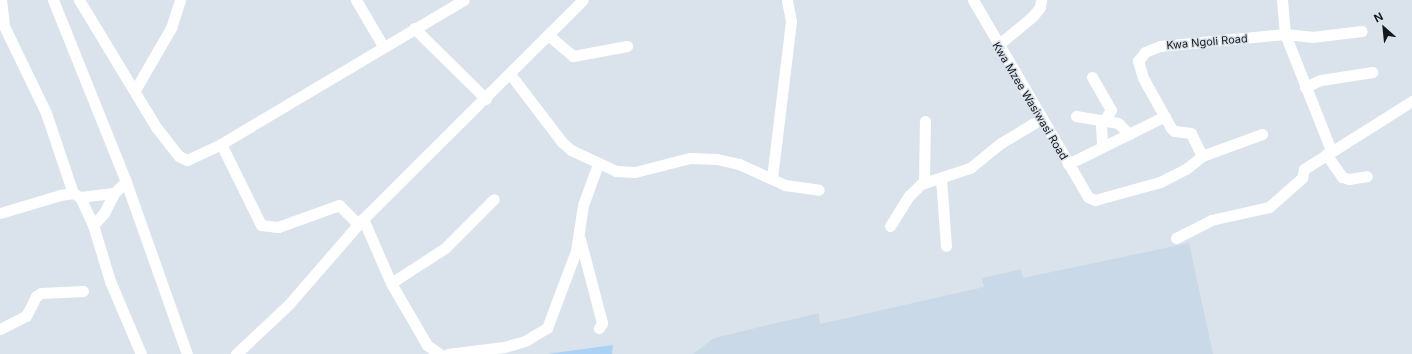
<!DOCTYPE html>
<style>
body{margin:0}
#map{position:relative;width:1412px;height:354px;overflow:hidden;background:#dae3ec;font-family:Inter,sans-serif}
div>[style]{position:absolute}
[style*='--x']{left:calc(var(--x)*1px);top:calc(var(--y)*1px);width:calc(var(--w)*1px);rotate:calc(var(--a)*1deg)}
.built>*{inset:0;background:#cad9e7}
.green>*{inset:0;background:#acd1f6}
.minor>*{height:11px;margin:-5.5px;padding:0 5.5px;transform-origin:5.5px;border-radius:5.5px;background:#fff}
span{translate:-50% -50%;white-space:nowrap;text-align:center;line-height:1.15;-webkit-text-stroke:3px #dae3ec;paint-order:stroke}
.street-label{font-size:11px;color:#14171b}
.north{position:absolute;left:1364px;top:8px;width:40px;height:40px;-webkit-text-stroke:3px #dae3ec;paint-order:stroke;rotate:333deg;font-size:11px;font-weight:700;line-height:16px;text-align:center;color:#14171b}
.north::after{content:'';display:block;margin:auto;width:14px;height:18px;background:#14171b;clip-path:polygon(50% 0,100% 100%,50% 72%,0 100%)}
</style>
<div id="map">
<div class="built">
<div style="clip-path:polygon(1189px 243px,1213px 354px,693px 354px,714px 338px,819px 313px,820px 324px,984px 287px,982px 278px,1021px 269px,1023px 278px)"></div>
</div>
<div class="green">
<div style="clip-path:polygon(613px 345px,612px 354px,547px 354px)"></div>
</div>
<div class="minor">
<div style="--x:1;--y:0;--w:26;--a:83"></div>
<div style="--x:4;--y:26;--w:97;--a:64.2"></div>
<div style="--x:46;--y:113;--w:84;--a:71.4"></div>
<div style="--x:53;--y:0;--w:196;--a:68.1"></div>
<div style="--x:126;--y:182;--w:182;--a:70.5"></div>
<div style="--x:79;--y:0;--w:149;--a:58.8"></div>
<div style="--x:156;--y:127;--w:37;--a:52"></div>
<div style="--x:179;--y:156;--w:9;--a:27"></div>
<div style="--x:187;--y:160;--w:38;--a:-25"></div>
<div style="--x:221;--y:144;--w:282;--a:-30.7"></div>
<div style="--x:356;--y:0;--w:53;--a:59.6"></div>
<div style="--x:973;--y:0;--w:228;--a:59.7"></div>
<div style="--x:1088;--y:197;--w:8;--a:23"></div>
<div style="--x:1095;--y:200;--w:67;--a:-15.5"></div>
<div style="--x:1160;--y:182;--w:29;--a:-27"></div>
<div style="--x:1186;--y:169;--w:21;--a:-39"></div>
<div style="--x:1202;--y:156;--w:25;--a:-116"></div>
<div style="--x:1191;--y:133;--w:17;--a:-173"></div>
<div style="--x:1174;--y:131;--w:4;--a:-135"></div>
<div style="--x:1171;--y:128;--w:57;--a:-119.2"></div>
<div style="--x:1143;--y:78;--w:18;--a:-106"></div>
<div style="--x:1138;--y:61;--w:11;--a:-52"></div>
<div style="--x:1145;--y:52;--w:16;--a:-22"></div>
<div style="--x:1160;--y:46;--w:126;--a:-5.5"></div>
<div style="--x:1285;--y:34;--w:27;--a:6"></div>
<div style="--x:1312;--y:37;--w:50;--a:-6.8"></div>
<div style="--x:1282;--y:0;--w:34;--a:85"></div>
<div style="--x:1285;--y:34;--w:125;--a:68.4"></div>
<div style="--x:414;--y:28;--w:101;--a:44.6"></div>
<div style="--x:548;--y:35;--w:33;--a:40"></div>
<div style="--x:573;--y:56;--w:55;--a:-10.5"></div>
<div style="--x:998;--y:45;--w:45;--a:-39.6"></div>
<div style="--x:1033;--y:16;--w:11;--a:-52"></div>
<div style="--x:1040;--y:7;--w:7;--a:-82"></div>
<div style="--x:510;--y:74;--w:86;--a:52.6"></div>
<div style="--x:562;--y:142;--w:12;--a:42"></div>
<div style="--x:571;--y:150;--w:50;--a:25"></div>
<div style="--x:616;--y:171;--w:19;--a:3"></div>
<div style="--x:635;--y:172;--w:57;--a:-14.3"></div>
<div style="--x:690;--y:158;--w:27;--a:2"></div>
<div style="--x:717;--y:159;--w:23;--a:13"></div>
<div style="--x:739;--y:164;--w:51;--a:24.5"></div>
<div style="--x:785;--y:185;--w:34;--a:8"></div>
<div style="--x:1092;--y:77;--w:38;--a:60"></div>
<div style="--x:1111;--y:110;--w:18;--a:124"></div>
<div style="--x:1101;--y:125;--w:21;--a:87"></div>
<div style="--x:1305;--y:87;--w:17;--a:-24"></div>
<div style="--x:1321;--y:80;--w:52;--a:-8.9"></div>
<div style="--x:135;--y:90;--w:72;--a:-59.9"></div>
<div style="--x:171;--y:28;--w:29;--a:-72"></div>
<div style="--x:1076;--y:116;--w:43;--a:9.5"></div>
<div style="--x:1118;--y:123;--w:16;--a:45"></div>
<div style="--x:221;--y:144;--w:90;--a:63.7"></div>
<div style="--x:261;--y:225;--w:17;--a:7"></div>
<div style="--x:278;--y:227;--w:65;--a:-19.8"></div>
<div style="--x:339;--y:205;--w:27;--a:45"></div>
<div style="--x:1326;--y:154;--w:28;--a:55"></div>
<div style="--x:1342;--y:177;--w:7;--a:16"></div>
<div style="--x:1349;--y:179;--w:18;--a:-9"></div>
<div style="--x:1202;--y:156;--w:64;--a:-20.1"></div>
<div style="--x:1068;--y:164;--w:108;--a:-26.3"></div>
<div style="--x:772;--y:178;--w:158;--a:-83.1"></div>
<div style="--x:791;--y:21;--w:21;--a:-101"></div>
<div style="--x:941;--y:178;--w:68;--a:85.8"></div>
<div style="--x:924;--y:183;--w:62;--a:-89.1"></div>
<div style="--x:80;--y:197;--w:34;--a:-7"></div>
<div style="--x:114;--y:193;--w:16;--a:-43"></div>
<div style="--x:0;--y:213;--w:63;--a:-16.7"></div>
<div style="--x:60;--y:195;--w:13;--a:-9"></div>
<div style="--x:73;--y:193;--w:8;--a:30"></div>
<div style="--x:80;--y:197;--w:31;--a:65"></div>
<div style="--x:93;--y:225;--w:59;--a:73.1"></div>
<div style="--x:110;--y:281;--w:79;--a:67"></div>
<div style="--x:363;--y:219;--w:70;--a:66.4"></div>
<div style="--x:391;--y:283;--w:72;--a:59.9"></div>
<div style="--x:427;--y:345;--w:16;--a:35"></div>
<div style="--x:93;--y:225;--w:16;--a:-47"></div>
<div style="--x:104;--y:213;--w:22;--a:-63"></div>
<div style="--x:890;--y:226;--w:36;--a:-58"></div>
<div style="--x:909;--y:196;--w:17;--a:-45"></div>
<div style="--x:921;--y:184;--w:52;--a:-18.1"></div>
<div style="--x:970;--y:168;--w:40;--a:-39"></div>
<div style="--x:1001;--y:143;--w:47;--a:-31"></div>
<div style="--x:1176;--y:238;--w:39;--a:-27"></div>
<div style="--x:1211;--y:220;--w:59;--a:-12.6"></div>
<div style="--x:1269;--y:207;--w:44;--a:-41.3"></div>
<div style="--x:1302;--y:178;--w:9;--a:-77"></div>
<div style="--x:1304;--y:169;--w:9;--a:-32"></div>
<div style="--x:1312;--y:164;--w:118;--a:-32.2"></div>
<div style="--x:580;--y:239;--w:87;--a:75.3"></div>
<div style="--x:602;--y:323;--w:6;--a:121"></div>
<div style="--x:391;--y:283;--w:64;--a:-32.9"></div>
<div style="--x:445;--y:248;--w:69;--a:-45"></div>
<div style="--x:0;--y:329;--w:29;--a:-27"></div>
<div style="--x:26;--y:316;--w:22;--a:-63"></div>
<div style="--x:36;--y:296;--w:6;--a:-31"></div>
<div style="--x:41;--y:293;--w:42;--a:-2.7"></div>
<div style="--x:236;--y:354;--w:73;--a:-43.3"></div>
<div style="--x:289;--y:304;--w:113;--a:-49"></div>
<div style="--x:363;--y:219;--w:310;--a:-44.9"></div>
<div style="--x:448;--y:354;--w:56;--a:-7.1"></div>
<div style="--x:504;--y:347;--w:22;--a:-16"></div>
<div style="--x:525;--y:341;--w:26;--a:-31"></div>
<div style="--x:547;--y:328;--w:82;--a:-69.4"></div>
<div style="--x:576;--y:251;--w:47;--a:-81.3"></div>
<div style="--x:583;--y:205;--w:44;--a:-69.9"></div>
</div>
<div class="street-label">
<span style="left:1207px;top:42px;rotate:-5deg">Kwa Ngoli Road</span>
<span style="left:1030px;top:101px;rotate:59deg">Kwa Mzee Wasiwasi Road</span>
</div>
<div class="north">N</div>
</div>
